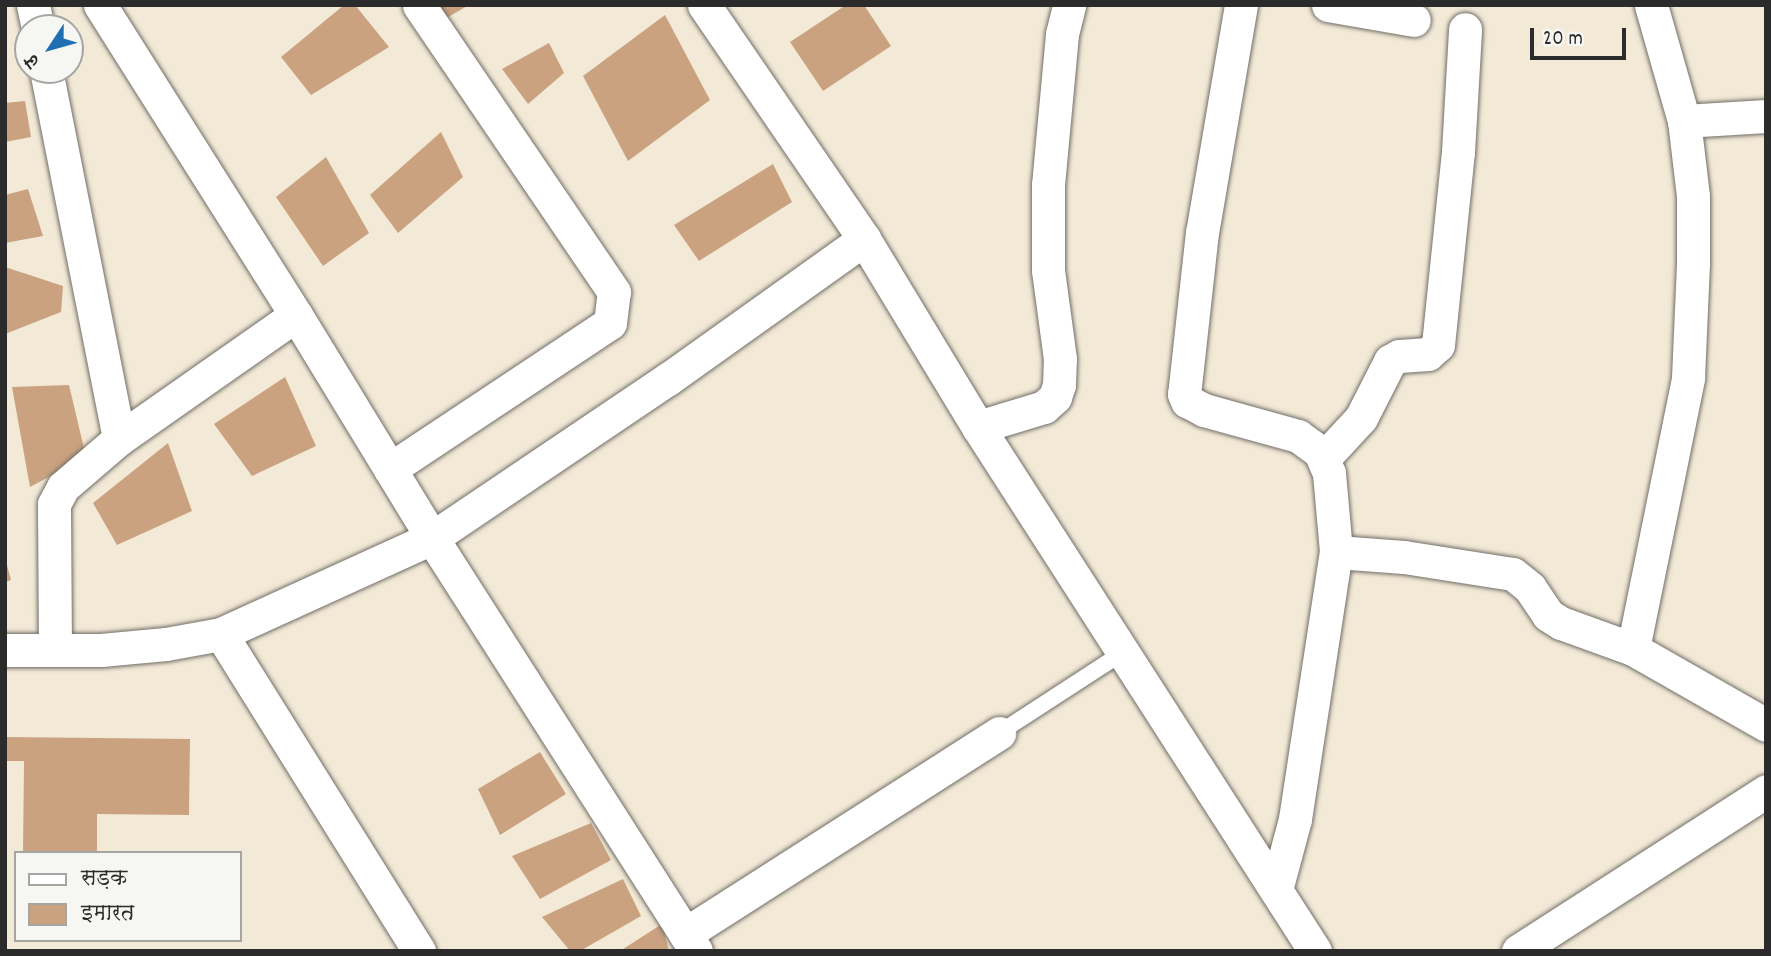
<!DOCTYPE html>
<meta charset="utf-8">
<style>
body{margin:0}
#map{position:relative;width:1771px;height:956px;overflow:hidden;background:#f3e9d7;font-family:Dekko,"Playpen Sans Deva",sans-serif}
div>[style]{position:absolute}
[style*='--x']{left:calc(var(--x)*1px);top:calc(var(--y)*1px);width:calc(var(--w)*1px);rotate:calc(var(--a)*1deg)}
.building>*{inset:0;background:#caa280}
.roads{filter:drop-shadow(0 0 2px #716e67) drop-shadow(0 0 2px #716e67)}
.lane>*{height:16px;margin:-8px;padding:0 8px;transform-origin:8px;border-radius:8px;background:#fff}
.street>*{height:33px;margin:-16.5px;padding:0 16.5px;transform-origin:16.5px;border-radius:16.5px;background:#fff}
span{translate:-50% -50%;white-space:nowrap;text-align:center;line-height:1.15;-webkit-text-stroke:7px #f6f6f2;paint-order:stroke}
.frame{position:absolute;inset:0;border:7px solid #2b2b2b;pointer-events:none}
.legend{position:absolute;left:14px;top:851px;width:228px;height:91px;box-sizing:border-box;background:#f6f6f2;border:2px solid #a5a5a2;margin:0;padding:9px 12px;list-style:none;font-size:21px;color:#2b2b2b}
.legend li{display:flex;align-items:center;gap:14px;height:35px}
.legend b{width:35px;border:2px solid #a5a5a2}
.north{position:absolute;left:14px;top:14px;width:70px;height:70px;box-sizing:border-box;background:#f6f6f2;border:2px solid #a5a5a2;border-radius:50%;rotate:234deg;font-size:19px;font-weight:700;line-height:28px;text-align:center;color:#2b2b2b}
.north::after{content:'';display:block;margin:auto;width:24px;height:32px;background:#1f6fb2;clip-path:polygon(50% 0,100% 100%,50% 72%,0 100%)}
.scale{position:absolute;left:1530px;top:28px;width:96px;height:32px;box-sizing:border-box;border:4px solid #2b2b2b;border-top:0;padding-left:9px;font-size:21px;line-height:24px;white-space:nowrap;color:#2b2b2b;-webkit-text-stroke:5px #f6f6f2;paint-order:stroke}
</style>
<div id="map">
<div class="building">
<div style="clip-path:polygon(344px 5px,355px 5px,389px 47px,311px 95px,281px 57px)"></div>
<div style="clip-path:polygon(433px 5px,469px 5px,443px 20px)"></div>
<div style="clip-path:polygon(846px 5px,864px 5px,891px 46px,823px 91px,790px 42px)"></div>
<div style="clip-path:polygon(665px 15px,710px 100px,628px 161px,583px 76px)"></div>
<div style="clip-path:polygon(549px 43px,564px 73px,528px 104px,502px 69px)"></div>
<div style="clip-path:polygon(25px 101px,31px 137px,5px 142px,5px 103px)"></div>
<div style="clip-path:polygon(441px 132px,463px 177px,398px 233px,370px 195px)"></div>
<div style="clip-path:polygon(326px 157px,369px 233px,323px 266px,276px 197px)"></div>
<div style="clip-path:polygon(773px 164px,792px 202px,699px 261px,674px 225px)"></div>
<div style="clip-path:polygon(28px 189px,43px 236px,5px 243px,5px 195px)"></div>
<div style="clip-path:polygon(5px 267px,63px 286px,61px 312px,5px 334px)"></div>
<div style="clip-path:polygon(285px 377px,316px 446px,252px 476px,214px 424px)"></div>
<div style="clip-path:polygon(69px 385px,86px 457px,30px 487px,12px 387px)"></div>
<div style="clip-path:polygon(168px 443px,192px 511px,117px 545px,93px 503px)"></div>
<div style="clip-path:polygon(5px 558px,11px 580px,5px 582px)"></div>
<div style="clip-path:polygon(5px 737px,190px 739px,189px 815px,97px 814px,97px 853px,23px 853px,24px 761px,5px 761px)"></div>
<div style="clip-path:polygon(540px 752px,566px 794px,500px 835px,478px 789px)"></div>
<div style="clip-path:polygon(591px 823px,611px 860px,540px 899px,512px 856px)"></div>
<div style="clip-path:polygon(623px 879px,641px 916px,580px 951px,570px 951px,542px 917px)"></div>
<div style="clip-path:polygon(662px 924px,669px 951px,620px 951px)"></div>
</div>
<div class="roads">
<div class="lane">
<div style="--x:999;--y:733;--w:147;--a:-33"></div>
</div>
<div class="street">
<div style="--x:33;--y:5;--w:24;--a:78"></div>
<div style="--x:100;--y:5;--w:367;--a:57.7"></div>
<div style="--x:296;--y:315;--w:261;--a:58.6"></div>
<div style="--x:432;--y:538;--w:490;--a:57.4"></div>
<div style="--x:704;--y:5;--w:283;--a:55.6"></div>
<div style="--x:864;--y:239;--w:220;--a:58.8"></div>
<div style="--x:978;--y:427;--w:623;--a:57.25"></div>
<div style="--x:1241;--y:5;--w:230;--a:99.7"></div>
<div style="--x:1202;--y:232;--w:163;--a:96.3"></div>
<div style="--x:1184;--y:394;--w:8;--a:67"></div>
<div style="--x:1187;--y:401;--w:19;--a:28"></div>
<div style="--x:1204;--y:410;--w:98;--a:15.5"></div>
<div style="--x:1298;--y:436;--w:27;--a:36"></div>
<div style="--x:1320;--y:452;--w:23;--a:67"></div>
<div style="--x:1329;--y:473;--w:79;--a:84.9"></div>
<div style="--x:1336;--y:552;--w:68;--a:4.2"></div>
<div style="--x:1404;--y:557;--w:110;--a:8.9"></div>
<div style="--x:1513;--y:574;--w:22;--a:39"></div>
<div style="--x:1530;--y:588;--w:32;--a:56"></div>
<div style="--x:1548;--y:615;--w:15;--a:32"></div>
<div style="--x:1561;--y:623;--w:77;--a:19.9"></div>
<div style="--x:1633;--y:649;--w:153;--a:29.7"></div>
<div style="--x:1328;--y:5;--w:87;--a:9.9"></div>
<div style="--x:46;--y:70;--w:376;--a:78.8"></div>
<div style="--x:119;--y:439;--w:216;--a:-35"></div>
<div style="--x:1684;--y:121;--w:82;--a:-3.5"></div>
<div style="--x:978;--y:427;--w:69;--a:-16.9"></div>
<div style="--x:1044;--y:407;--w:15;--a:-42"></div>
<div style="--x:1055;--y:397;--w:13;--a:-72"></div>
<div style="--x:1059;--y:385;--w:26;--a:-88"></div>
<div style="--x:1060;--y:359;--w:90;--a:-97.7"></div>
<div style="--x:1048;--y:270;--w:85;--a:-90"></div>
<div style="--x:1048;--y:185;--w:152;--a:-84.7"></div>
<div style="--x:1062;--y:34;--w:30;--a:-76"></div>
<div style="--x:1324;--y:458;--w:54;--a:-47.2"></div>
<div style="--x:1361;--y:418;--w:64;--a:-63"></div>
<div style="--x:1390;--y:361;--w:10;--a:-29"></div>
<div style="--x:1399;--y:356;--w:29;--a:-4"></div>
<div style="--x:1428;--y:354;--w:13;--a:-42"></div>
<div style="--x:1438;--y:345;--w:194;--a:-84.1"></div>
<div style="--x:1458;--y:152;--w:123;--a:-86.7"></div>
<div style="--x:390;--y:469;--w:264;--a:-33.6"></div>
<div style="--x:610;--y:323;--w:31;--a:-83"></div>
<div style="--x:614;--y:292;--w:347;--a:-124.2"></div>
<div style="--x:221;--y:634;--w:374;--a:58"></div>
<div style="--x:1633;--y:649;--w:277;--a:-78.5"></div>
<div style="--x:1688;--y:378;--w:114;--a:-87.5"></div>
<div style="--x:1693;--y:264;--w:68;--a:-90"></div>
<div style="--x:1693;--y:196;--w:76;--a:-96.8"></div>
<div style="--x:1684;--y:121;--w:121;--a:-105.9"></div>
<div style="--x:5;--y:650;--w:96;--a:0"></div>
<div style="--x:101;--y:650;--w:65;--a:-5.3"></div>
<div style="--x:166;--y:644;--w:56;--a:-10.3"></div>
<div style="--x:221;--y:634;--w:232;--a:-24.5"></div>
<div style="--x:432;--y:538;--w:285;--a:-34"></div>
<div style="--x:668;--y:379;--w:241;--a:-35.5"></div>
<div style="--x:55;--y:650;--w:146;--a:-90.4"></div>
<div style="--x:54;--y:504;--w:19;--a:-62"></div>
<div style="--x:63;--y:487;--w:74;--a:-40.6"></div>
<div style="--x:1276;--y:890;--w:73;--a:-75"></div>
<div style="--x:1295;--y:819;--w:270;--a:-81.3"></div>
<div style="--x:685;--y:934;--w:373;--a:-32.6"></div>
<div style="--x:1518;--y:951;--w:295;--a:-32.8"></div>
</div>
</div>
<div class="frame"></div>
<ul class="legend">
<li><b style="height:9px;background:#fff"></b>सड़क</li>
<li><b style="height:19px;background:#caa280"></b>इमारत</li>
</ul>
<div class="north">उ</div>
<div class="scale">20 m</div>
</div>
